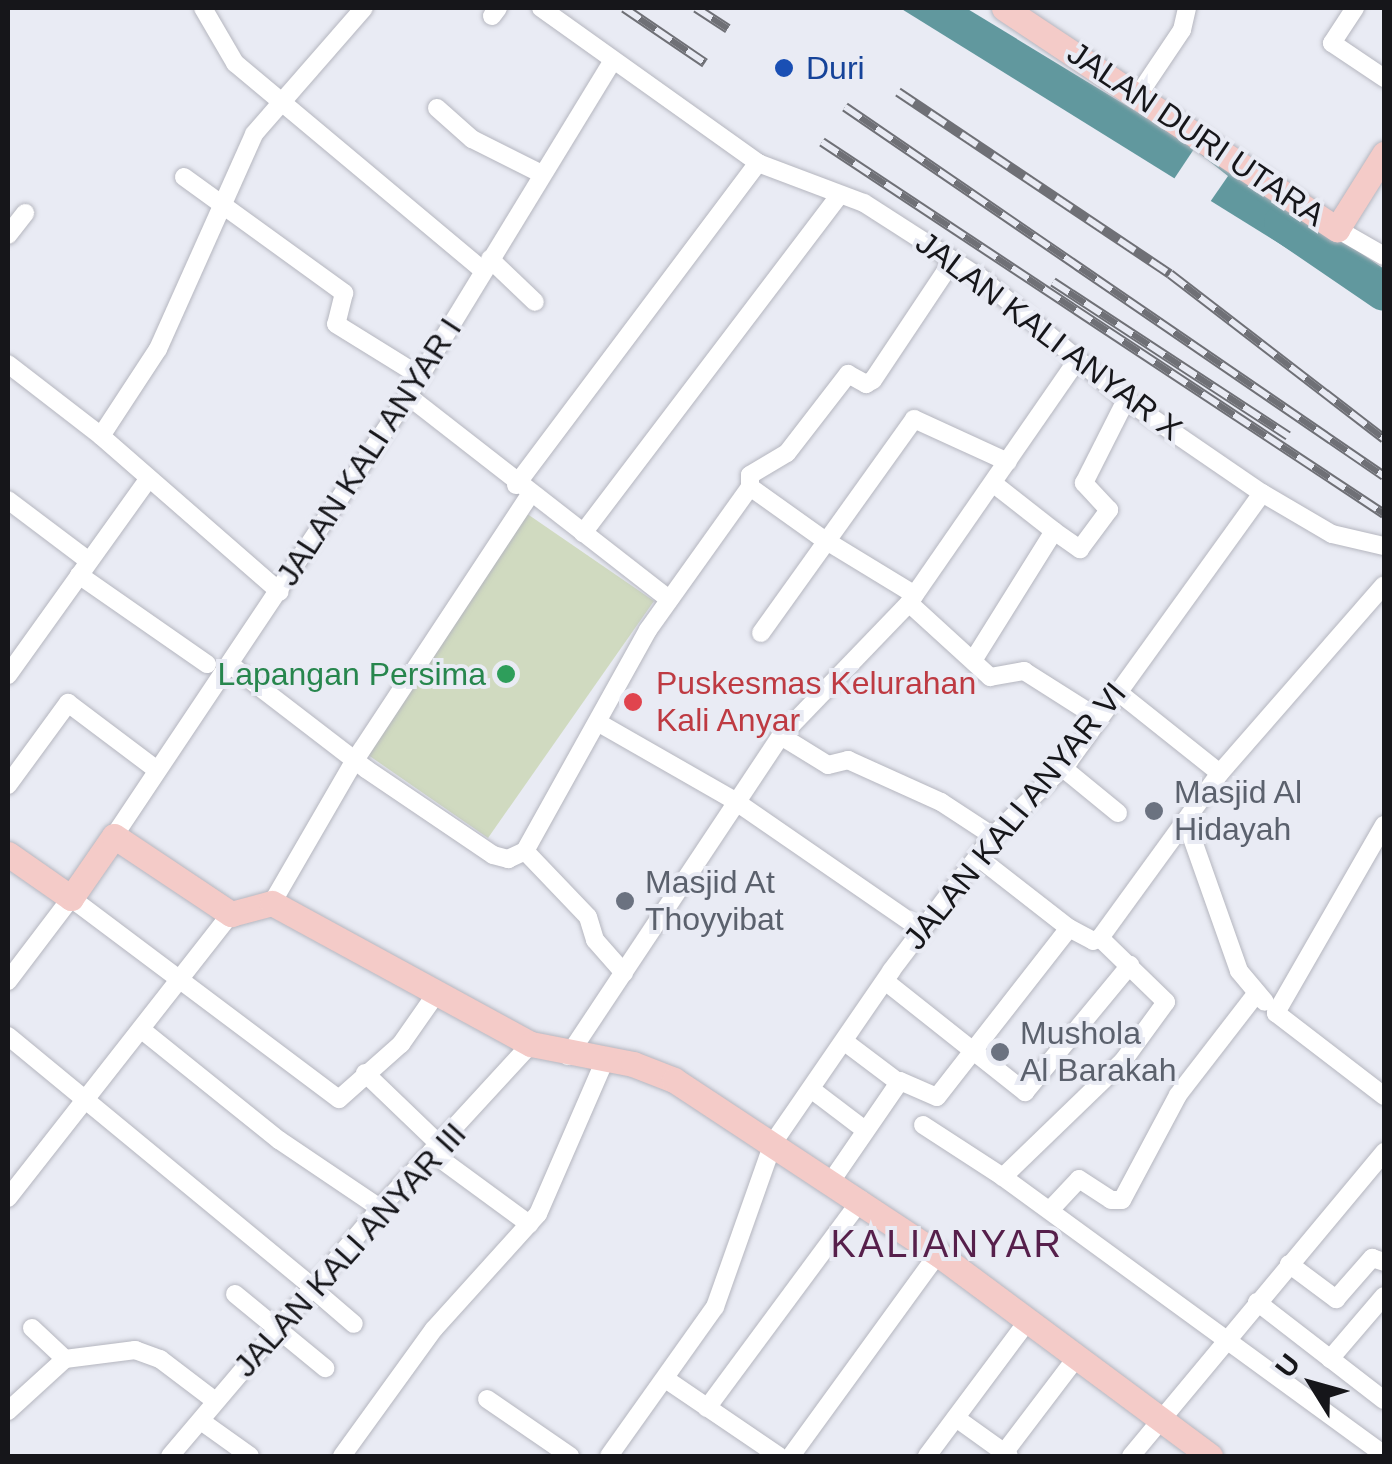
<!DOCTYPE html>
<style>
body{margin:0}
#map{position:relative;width:1392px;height:1464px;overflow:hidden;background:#e9ebf4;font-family:Helvetica,sans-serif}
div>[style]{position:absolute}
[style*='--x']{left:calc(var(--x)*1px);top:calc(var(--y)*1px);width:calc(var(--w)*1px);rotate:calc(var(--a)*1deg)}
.green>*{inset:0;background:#d0dac0}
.water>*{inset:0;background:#61989e}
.pier>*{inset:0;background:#e9ebf4}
.river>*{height:38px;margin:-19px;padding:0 19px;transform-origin:19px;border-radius:19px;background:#61989e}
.roads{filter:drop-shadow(0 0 2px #b5b6bf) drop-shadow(0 0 2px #b5b6bf)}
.street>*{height:18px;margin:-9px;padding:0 9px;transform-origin:9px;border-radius:9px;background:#fff}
.secondary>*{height:25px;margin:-12.5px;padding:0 12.5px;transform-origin:12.5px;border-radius:12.5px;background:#f4cbc8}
.rail>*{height:10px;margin-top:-5px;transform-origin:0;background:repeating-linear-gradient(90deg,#e9ebf4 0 19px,#6f7076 0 38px);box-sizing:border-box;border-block:2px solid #6f7076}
.dots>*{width:28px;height:28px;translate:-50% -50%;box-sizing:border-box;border:5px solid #e9ebf4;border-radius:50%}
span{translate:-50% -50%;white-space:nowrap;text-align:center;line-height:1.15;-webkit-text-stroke:8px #e9ebf4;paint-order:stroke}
.transit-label{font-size:32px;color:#164399}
.left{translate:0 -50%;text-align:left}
.street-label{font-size:32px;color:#16161a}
.leisure-label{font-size:32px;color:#27864d}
.right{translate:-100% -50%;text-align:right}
.health-label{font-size:32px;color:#be3a42}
.worship-label{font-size:32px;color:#5b616d}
.quarter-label{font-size:38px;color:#561f4b;letter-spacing:2.5px}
.frame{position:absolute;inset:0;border:10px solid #16161a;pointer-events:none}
.north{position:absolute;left:1262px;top:1334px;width:100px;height:100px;-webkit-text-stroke:8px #e9ebf4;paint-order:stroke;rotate:307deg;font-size:28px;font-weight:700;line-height:40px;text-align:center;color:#16161a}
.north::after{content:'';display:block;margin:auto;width:35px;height:45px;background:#16161a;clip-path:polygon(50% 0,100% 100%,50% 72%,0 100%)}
</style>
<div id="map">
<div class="green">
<div style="clip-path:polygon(523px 511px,654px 601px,488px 838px,358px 748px)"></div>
</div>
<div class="water">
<div style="clip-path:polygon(900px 8px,966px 8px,1336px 233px,1314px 265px)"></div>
</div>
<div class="pier">
<div style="clip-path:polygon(1194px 149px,1228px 176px,1208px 205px,1172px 182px)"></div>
</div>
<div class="river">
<div style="--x:1283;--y:223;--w:122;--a:34.3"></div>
</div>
<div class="roads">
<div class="street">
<div style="--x:203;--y:8;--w:64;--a:59.8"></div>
<div style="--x:235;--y:63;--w:324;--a:39.9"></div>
<div style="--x:541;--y:8;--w:267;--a:35.5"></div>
<div style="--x:758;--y:163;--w:113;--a:20.7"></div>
<div style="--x:864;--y:203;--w:139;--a:32.7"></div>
<div style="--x:981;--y:278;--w:189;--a:40.1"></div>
<div style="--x:1126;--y:400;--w:165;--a:34.4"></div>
<div style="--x:1262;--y:493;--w:81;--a:30.4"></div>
<div style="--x:1332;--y:534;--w:53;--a:13"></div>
<div style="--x:1355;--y:8;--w:42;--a:123.3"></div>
<div style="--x:1332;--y:43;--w:63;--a:33.9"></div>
<div style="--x:492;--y:16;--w:10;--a:-53"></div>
<div style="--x:1139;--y:94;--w:77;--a:-56.1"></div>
<div style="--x:1182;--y:30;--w:23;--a:-77"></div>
<div style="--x:437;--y:108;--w:47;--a:41.5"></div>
<div style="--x:472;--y:139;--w:78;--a:26.6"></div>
<div style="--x:184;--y:177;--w:198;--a:35.9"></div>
<div style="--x:344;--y:293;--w:32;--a:104"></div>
<div style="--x:336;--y:324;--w:99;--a:31.8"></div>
<div style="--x:1337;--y:229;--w:54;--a:29.9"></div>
<div style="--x:8;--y:235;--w:28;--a:-52"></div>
<div style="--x:490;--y:259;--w:62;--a:43.7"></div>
<div style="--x:8;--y:364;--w:118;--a:37.7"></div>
<div style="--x:101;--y:436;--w:237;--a:41.1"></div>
<div style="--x:408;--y:396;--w:331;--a:37.9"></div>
<div style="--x:101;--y:436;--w:104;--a:-56.8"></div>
<div style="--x:158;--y:349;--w:235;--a:-65.9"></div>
<div style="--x:254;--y:134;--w:167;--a:-48.9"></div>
<div style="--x:994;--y:484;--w:76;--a:38.1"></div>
<div style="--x:516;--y:485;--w:403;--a:-53.1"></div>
<div style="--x:8;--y:500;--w:101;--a:37"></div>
<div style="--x:583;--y:533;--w:423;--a:-52.8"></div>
<div style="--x:823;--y:539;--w:90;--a:-144.5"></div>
<div style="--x:750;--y:487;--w:12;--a:-90"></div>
<div style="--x:750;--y:475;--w:43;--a:-30.7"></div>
<div style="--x:787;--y:453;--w:100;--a:-52.3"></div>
<div style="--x:848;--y:374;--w:21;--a:29"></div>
<div style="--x:866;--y:384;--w:8;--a:-30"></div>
<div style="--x:873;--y:380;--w:144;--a:-56.3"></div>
<div style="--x:825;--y:540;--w:105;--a:31.4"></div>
<div style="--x:79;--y:575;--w:156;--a:34.8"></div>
<div style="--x:909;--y:603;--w:110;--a:42.4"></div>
<div style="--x:990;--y:677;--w:35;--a:-10"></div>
<div style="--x:1024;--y:671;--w:88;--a:32.4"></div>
<div style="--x:761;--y:633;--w:263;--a:-54.4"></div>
<div style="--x:914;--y:419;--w:103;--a:24.6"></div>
<div style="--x:974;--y:659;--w:151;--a:-58"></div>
<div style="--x:1054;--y:531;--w:32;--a:35"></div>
<div style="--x:1080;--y:549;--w:49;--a:-53.4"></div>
<div style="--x:1109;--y:510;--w:37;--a:-133"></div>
<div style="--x:1084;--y:483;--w:93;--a:-63.2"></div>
<div style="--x:231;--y:665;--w:170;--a:37.6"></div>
<div style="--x:366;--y:769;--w:153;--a:34.1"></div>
<div style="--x:493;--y:855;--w:16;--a:15"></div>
<div style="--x:508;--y:859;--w:19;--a:-25"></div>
<div style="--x:525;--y:851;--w:91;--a:46.3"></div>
<div style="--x:588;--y:917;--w:24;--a:73"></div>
<div style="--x:595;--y:940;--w:44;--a:48.7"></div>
<div style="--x:8;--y:675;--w:242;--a:-54.4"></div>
<div style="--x:1118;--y:692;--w:130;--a:38.5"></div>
<div style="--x:599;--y:723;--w:157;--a:29.8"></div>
<div style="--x:735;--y:801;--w:227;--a:34.6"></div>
<div style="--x:781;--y:736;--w:55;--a:31.7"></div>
<div style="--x:828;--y:765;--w:21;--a:-14"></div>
<div style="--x:848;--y:760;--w:102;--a:24.3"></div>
<div style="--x:941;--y:802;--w:62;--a:33.2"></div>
<div style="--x:1063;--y:768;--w:71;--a:39.3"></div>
<div style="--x:8;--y:785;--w:102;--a:-53.8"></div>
<div style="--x:68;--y:703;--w:111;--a:37"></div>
<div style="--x:1186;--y:821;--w:159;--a:70.5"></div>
<div style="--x:1239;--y:971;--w:40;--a:50"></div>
<div style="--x:1384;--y:825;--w:217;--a:119.9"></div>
<div style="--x:1276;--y:1013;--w:136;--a:37.5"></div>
<div style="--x:114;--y:836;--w:529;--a:-56.25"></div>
<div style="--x:408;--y:396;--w:391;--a:-58.6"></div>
<div style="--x:525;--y:851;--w:253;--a:-60.9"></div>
<div style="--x:648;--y:630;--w:176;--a:-54.5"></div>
<div style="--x:979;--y:858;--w:114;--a:37.9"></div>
<div style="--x:272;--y:903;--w:165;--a:-59.9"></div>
<div style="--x:355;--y:760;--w:316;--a:-56.6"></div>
<div style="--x:1100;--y:938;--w:92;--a:44.1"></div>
<div style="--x:1166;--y:1002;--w:73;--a:126.1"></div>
<div style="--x:1123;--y:1061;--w:167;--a:136"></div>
<div style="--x:1003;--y:1177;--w:472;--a:36.1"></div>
<div style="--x:8;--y:981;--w:104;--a:-52.8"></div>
<div style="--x:71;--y:898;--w:335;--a:36.9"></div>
<div style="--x:339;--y:1099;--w:83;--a:-41.6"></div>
<div style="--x:401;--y:1044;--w:61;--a:-55"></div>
<div style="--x:885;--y:981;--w:179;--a:38.4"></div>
<div style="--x:1025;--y:1092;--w:165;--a:-50.4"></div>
<div style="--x:142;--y:1030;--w:176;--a:38.8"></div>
<div style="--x:279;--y:1140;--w:122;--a:34"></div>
<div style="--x:8;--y:1036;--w:395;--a:39.5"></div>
<div style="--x:845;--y:1042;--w:66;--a:37"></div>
<div style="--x:568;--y:1056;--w:384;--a:-56.4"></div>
<div style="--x:781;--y:736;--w:185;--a:-46.1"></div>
<div style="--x:909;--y:603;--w:295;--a:-55.3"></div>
<div style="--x:365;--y:1073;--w:105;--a:43.8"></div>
<div style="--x:811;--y:1089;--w:68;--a:37.2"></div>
<div style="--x:923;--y:1125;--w:95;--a:33"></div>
<div style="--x:431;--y:1152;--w:122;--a:36.3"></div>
<div style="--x:832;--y:1180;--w:120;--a:-55.5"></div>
<div style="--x:900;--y:1081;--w:40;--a:23.4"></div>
<div style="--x:937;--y:1097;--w:214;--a:-52"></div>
<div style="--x:1069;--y:928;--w:27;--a:28"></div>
<div style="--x:1093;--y:941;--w:8;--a:-23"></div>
<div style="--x:1100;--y:938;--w:204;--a:-54"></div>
<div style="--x:1220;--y:773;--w:249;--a:-48.9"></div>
<div style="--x:8;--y:1198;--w:361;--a:-51.9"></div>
<div style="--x:1050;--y:1210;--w:42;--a:-46.9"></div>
<div style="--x:1079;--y:1179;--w:38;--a:33"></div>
<div style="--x:1111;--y:1200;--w:11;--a:0"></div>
<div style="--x:1122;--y:1200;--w:119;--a:-61.9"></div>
<div style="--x:1178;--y:1095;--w:128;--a:-52.3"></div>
<div style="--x:1289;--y:1264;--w:59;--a:36.7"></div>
<div style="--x:1336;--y:1299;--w:55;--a:-48.7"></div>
<div style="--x:1372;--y:1258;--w:13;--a:18"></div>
<div style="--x:312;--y:1288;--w:55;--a:40.6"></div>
<div style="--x:235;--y:1294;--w:117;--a:39.4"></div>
<div style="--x:1257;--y:1302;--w:160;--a:37.7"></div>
<div style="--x:32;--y:1328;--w:45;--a:43.2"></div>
<div style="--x:1330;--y:1359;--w:83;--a:-49.4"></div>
<div style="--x:667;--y:1380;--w:135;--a:34.2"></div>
<div style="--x:487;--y:1399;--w:101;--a:34.5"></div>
<div style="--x:707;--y:1408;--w:259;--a:-53.5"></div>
<div style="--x:8;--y:1411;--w:77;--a:-42.4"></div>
<div style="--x:65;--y:1359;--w:71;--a:-7.3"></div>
<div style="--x:135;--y:1350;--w:27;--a:20"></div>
<div style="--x:160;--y:1359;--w:68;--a:37.2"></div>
<div style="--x:956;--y:1418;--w:65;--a:35.6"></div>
<div style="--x:201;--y:1421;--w:60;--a:35.5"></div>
<div style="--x:1004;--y:1453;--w:119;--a:-52.8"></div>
<div style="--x:170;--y:1456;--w:325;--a:-49.7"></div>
<div style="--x:380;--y:1208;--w:223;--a:-47.4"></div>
<div style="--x:342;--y:1456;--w:157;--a:-54.1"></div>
<div style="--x:434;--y:1329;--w:155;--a:-47.9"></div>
<div style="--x:538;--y:1214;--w:168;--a:-66.5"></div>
<div style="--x:609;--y:1456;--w:183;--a:-54.6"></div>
<div style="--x:715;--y:1307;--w:174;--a:-70.5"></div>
<div style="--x:773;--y:1143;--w:209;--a:-55.5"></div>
<div style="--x:891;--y:971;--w:169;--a:-52.9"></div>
<div style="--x:993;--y:836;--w:107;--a:-44.6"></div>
<div style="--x:1069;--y:761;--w:330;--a:-54.2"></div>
<div style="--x:791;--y:1456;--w:250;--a:-54"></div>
<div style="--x:927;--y:1456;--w:166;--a:-53.3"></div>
<div style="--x:1131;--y:1456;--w:396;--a:-50.2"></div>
</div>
<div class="secondary">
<div style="--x:1004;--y:8;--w:400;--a:33.6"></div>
<div style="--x:1337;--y:229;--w:89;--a:-57.9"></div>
<div style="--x:8;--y:854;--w:77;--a:34.9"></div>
<div style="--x:71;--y:898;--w:75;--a:-55.3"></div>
<div style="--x:114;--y:836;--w:141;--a:33.7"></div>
<div style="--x:231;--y:914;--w:42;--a:-15"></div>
<div style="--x:272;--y:903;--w:295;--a:28.6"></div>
<div style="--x:531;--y:1044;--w:104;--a:11.1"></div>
<div style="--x:633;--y:1064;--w:44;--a:21.3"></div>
<div style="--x:674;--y:1080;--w:316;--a:33.4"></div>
<div style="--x:938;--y:1254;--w:339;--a:36.6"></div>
</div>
</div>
<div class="rail">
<div style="--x:624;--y:8;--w:98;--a:34.2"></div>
<div style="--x:696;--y:8;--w:38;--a:33"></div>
<div style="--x:898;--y:92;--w:327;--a:33.8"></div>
<div style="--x:1170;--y:274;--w:270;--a:37.6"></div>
<div style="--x:845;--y:107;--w:653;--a:34.4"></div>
<div style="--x:822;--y:142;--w:674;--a:33.5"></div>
<div style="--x:1053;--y:282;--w:281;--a:33.2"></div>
</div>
<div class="dots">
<div style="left:784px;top:68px;background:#1a4fb4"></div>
<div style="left:506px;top:674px;background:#2e9e5b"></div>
<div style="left:633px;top:702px;background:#e0444e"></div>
<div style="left:1154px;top:811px;background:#6b7280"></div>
<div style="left:625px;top:901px;background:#6b7280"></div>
<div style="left:1000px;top:1052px;background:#6b7280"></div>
</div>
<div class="transit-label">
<span class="left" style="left:806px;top:68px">Duri</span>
</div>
<div class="street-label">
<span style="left:1196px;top:134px;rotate:34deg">JALAN DURI UTARA</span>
<span style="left:1049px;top:336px;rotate:37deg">JALAN KALI ANYAR X</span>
<span style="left:369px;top:452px;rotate:-57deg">JALAN KALI ANYAR I</span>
<span style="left:1015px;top:816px;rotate:-51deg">JALAN KALI ANYAR VI</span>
<span style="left:350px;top:1250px;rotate:-48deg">JALAN KALI ANYAR III</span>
</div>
<div class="leisure-label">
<span class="right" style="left:486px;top:674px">Lapangan Persima</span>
</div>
<div class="health-label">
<span class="left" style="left:656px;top:702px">Puskesmas Kelurahan<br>Kali Anyar</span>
</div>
<div class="worship-label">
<span class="left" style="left:1174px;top:811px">Masjid Al<br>Hidayah</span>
<span class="left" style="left:645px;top:901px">Masjid At<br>Thoyyibat</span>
<span class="left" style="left:1020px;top:1052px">Mushola<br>Al Barakah</span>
</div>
<div class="quarter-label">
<span style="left:947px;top:1245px">KALIANYAR</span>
</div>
<div class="frame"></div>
<div class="north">U</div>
</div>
